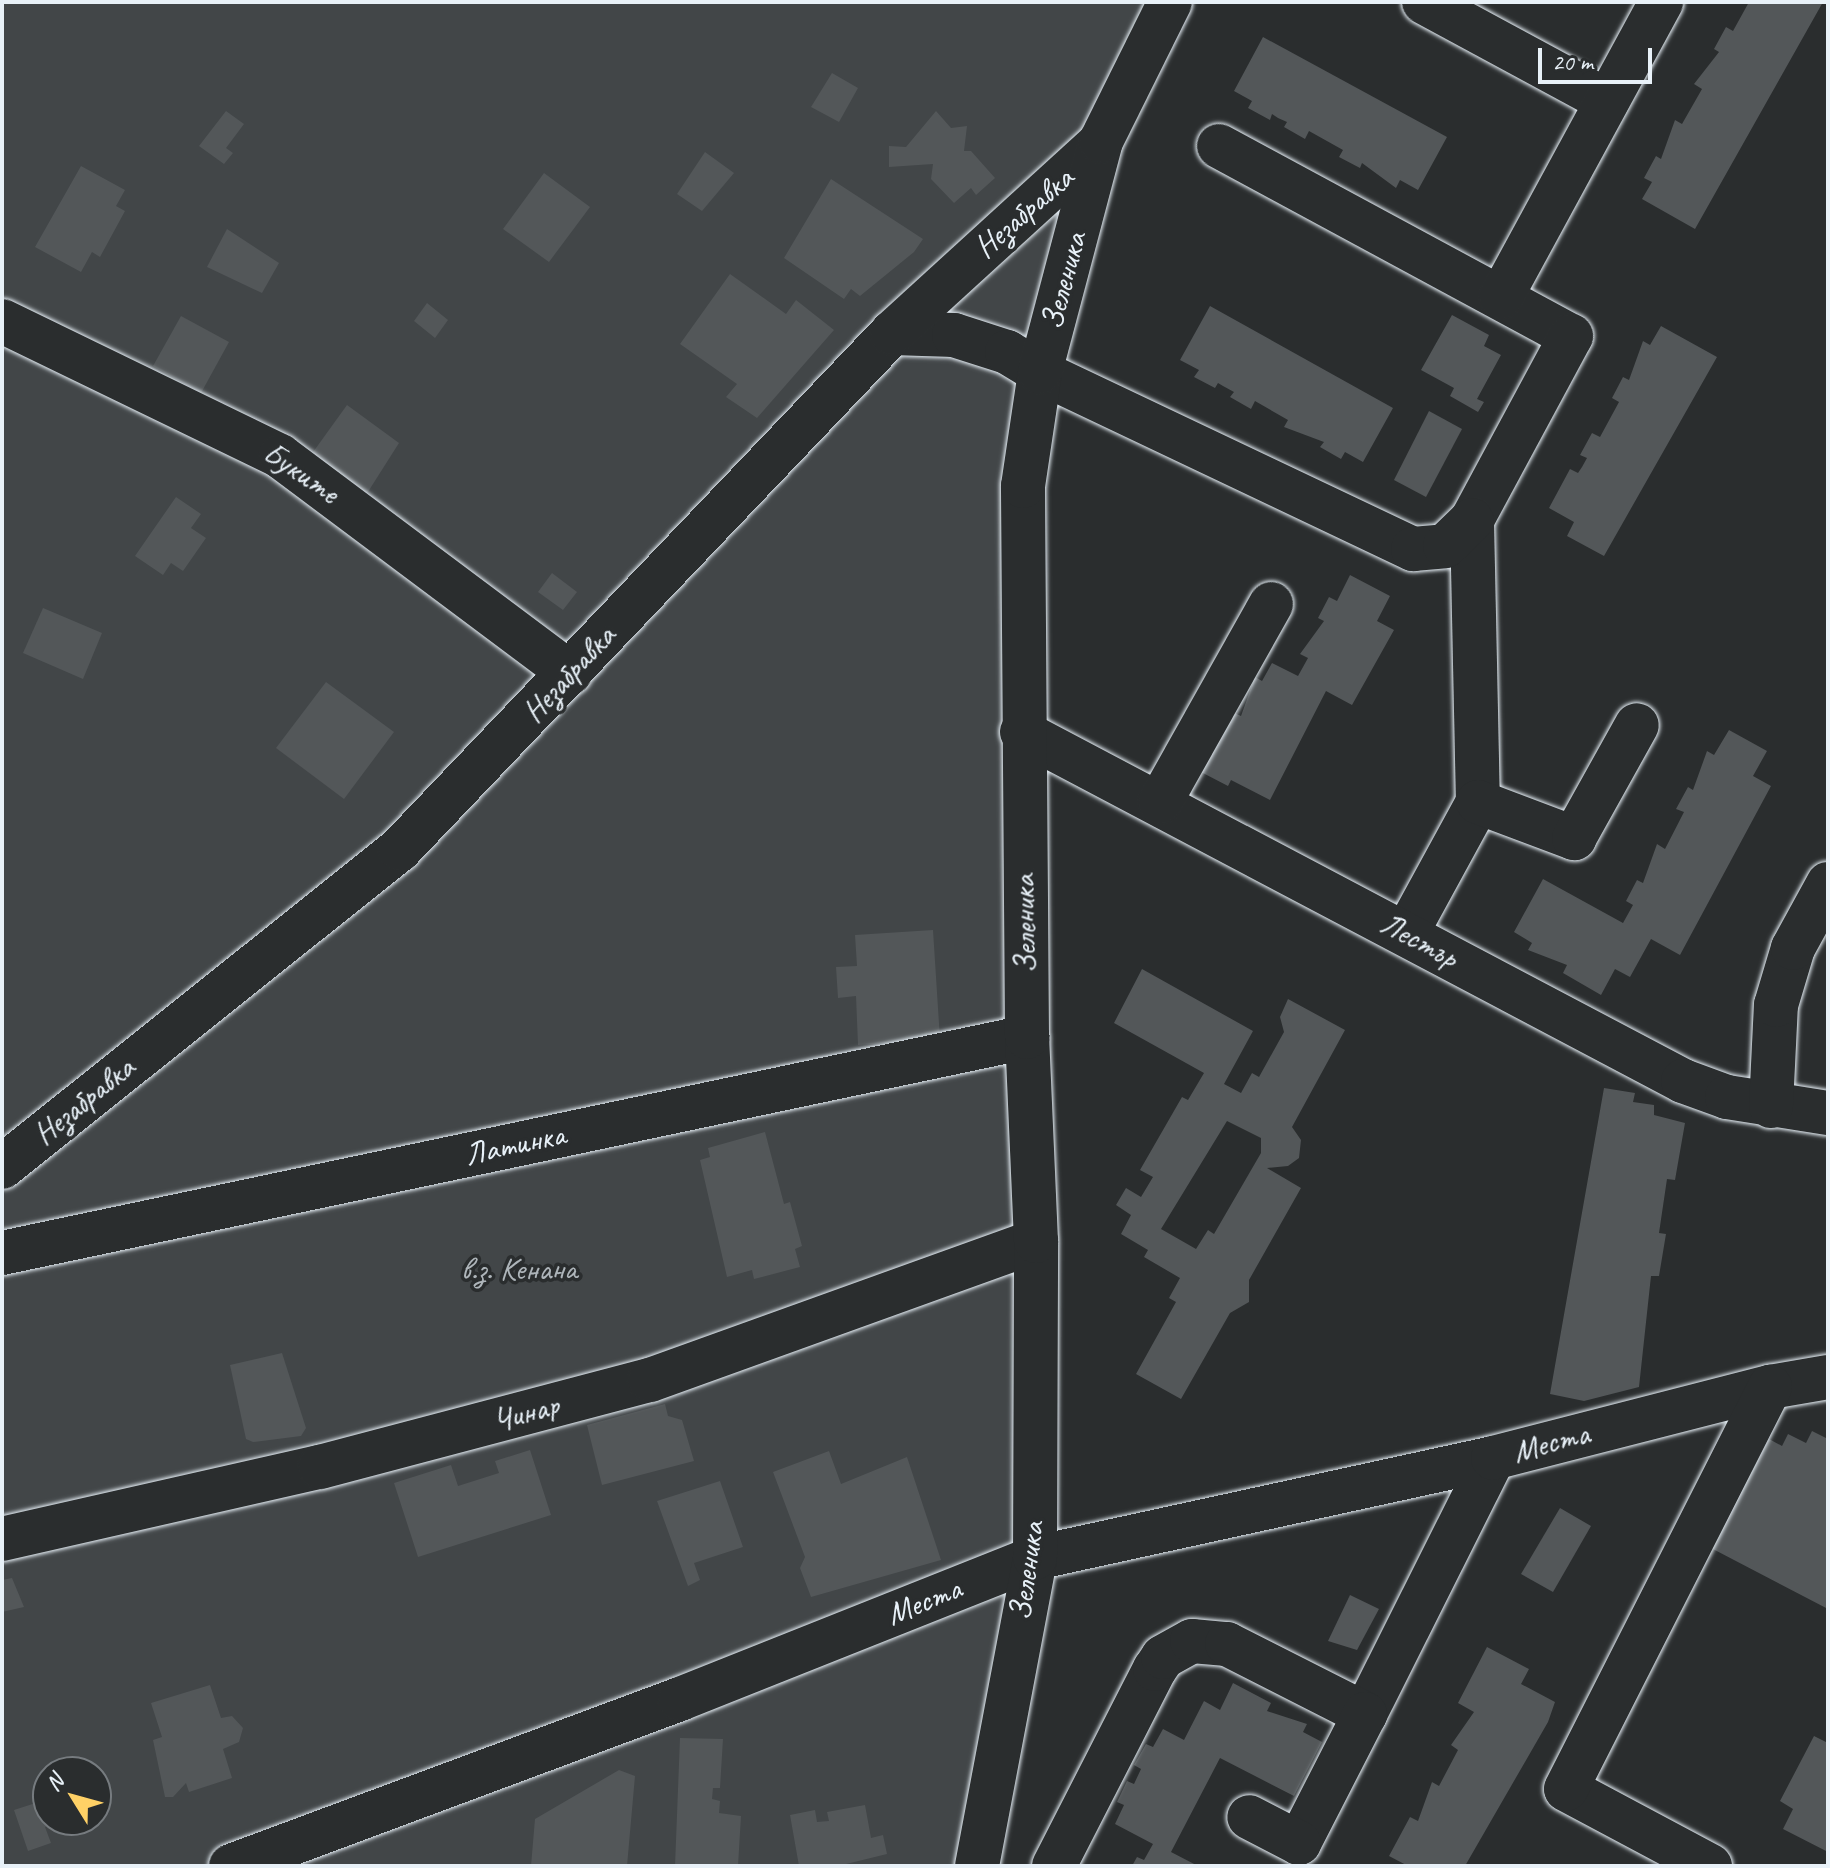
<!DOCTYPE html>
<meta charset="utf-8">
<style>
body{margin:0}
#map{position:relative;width:1830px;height:1868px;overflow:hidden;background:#2a2d2e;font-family:Caveat,sans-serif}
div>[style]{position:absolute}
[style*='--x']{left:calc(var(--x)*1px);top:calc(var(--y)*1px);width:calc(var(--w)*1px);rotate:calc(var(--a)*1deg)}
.green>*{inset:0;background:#424648}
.building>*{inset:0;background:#535759}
.roads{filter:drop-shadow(0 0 2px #e8f1f8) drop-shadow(0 0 2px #e8f1f8)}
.minor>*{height:44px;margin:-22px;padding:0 22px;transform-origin:22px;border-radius:22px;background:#2a2d2e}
span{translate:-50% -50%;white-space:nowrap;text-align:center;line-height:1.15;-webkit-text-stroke:7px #2a2d2e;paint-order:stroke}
.street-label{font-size:32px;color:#e8f1f8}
.park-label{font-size:32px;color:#aeb5ba}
.frame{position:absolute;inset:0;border:4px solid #e8f1f8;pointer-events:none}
.north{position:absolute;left:32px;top:1756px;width:80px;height:80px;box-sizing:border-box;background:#2a2d2e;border:2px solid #767b7f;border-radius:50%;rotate:307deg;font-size:22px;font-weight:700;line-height:32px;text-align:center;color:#e8f1f8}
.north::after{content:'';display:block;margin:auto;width:28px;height:36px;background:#ffd166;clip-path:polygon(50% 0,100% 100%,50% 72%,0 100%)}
.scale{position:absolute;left:1538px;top:48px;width:114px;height:36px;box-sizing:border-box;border:4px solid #e8f1f8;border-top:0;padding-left:10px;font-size:24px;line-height:28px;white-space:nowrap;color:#e8f1f8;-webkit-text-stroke:6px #2a2d2e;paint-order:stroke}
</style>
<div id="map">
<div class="green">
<div style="clip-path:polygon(evenodd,2px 2px,1182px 2px,1101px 141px,1040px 372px,1035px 1558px,978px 1866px,2px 1866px,2px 2px,48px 1772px,96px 1772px,96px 1820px,48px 1820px,48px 1772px)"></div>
</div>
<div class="building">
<div style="clip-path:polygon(1749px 2px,1823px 2px,1695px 229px,1642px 199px,1652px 182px,1644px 178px,1656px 156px,1661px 159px,1675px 120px,1682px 124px,1702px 89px,1694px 84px,1719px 52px,1714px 49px,1726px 27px,1733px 31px)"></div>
<div style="clip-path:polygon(1263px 37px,1447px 137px,1418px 190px,1400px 180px,1396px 188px,1362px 163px,1360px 168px,1339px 157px,1343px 150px,1309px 131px,1305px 139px,1284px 127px,1287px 122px,1278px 118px,1272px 114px,1270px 120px,1248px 108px,1252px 101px,1234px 91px)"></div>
<div style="clip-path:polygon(832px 73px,858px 88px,839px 122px,811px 107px)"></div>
<div style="clip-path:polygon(226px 111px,244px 124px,226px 148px,233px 153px,224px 164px,199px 146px)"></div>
<div style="clip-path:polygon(936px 111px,951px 128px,967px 126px,964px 151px,971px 151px,995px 178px,976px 195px,971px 188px,954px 203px,931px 179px,933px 164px,889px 167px,889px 146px,906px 147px)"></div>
<div style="clip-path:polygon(705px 152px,734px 173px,702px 211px,677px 194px)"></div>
<div style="clip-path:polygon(81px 166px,125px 190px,116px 206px,125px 211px,100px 257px,92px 252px,81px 272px,35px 247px)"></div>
<div style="clip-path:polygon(544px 173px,590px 207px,549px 262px,503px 229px)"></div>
<div style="clip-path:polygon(831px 179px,923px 239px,914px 252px,860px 296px,851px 289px,844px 299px,784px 258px)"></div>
<div style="clip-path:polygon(227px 229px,279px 263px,262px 293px,207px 267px)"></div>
<div style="clip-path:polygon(730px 274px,786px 314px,796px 300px,834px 330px,757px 418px,726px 397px,737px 384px,680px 344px)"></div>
<div style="clip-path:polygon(427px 303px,448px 320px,435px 338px,414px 321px)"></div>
<div style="clip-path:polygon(1210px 306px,1393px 408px,1363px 462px,1345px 452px,1341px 459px,1320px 447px,1324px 442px,1284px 427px,1288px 420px,1255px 401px,1251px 409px,1230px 397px,1234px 392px,1223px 386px,1218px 383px,1215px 388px,1194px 377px,1199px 370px,1180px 360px)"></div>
<div style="clip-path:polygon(1452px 315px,1489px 335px,1484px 346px,1501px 355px,1477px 399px,1484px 402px,1478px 412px,1450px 396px,1454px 388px,1421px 370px)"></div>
<div style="clip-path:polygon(181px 316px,229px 342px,201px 393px,153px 366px)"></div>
<div style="clip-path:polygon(1661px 326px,1717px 357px,1604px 556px,1567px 536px,1574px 522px,1549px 508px,1570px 469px,1578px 473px,1582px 467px,1587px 458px,1580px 455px,1592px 433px,1600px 437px,1619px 402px,1612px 398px,1623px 377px,1629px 380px,1643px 341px,1650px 345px)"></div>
<div style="clip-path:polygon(347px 405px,399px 443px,359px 506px,303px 466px)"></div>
<div style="clip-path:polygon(1429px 411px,1462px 429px,1426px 497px,1394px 480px)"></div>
<div style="clip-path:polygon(176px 497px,201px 514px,191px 528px,206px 538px,183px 571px,171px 563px,163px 575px,135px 556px)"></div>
<div style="clip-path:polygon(552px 573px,577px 592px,563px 610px,538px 592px)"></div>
<div style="clip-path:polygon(1350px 575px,1390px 596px,1377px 621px,1394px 630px,1352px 705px,1326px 691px,1270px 800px,1231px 780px,1228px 786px,1201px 772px,1232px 712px,1241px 716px,1255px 677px,1262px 681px,1272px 663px,1298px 676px,1308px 658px,1300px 654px,1324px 621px,1318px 618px,1329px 597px,1337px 601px)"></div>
<div style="clip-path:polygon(43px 608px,102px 633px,83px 679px,23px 653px)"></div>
<div style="clip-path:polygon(326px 682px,394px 732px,344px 799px,276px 748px)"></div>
<div style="clip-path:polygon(1729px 730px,1767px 751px,1753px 776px,1771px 786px,1680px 955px,1651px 939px,1630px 977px,1615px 969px,1601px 995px,1563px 973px,1567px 965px,1528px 950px,1532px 943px,1514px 932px,1543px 879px,1623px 923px,1633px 905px,1626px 901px,1637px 880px,1643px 883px,1657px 844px,1665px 849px,1684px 812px,1676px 809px,1688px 787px,1693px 790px,1707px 751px,1714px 755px)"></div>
<div style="clip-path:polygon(933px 930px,940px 1039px,858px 1045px,856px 996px,838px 998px,836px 967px,857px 966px,855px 935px)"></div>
<div style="clip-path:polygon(evenodd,1142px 969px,1253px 1031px,1224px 1084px,1241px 1093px,1252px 1073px,1259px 1077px,1284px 1032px,1280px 1017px,1288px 999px,1345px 1030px,1292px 1127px,1301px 1140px,1299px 1158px,1288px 1166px,1267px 1168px,1301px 1188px,1249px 1280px,1249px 1302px,1230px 1313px,1181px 1399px,1136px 1374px,1176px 1302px,1169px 1298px,1180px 1278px,1144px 1257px,1148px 1250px,1121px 1234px,1131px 1215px,1116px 1205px,1126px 1188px,1141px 1197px,1153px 1177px,1140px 1170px,1182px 1097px,1188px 1100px,1204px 1073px,1114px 1023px,1142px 969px,1227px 1121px,1261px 1138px,1261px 1153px,1214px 1234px,1208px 1230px,1196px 1249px,1161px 1229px,1227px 1121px)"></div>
<div style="clip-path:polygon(1604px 1088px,1635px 1093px,1633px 1102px,1654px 1105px,1654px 1115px,1685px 1123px,1675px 1180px,1667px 1179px,1659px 1233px,1666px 1234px,1659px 1276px,1651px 1276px,1639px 1387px,1584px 1401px,1550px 1394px)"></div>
<div style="clip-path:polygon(765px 1132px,784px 1204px,790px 1202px,802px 1246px,795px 1249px,800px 1267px,754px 1279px,752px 1270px,727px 1277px,700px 1160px,710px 1157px,708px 1148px)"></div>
<div style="clip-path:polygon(282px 1353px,306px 1428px,301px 1436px,253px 1442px,246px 1439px,230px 1365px)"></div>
<div style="clip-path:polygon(665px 1404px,668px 1416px,682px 1420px,694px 1461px,602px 1485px,587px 1425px)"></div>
<div style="clip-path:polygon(1812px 1431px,1828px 1439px,1828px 1609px,1711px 1548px,1769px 1439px,1782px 1446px,1788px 1434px,1806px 1443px)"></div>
<div style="clip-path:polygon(530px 1450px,551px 1515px,418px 1557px,394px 1483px,451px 1465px,458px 1486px,499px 1473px,495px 1461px)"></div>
<div style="clip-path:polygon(829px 1451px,841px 1484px,907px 1457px,941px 1560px,811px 1597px,800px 1568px,805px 1557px,773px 1472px)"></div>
<div style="clip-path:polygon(720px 1481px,743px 1547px,694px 1563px,700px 1580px,688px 1586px,657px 1501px)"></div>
<div style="clip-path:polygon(1560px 1508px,1591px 1526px,1553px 1592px,1521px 1574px)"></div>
<div style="clip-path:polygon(12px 1578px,24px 1607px,2px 1612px,2px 1580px)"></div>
<div style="clip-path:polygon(1350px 1595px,1379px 1609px,1357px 1650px,1328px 1641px)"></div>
<div style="clip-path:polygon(1487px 1647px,1529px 1669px,1521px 1684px,1555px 1702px,1548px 1722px,1465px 1866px,1408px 1866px,1389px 1856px,1410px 1817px,1418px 1821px,1432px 1782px,1439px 1786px,1458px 1750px,1451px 1745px,1474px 1712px,1458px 1703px)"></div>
<div style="clip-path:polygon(1233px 1683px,1271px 1703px,1267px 1711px,1307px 1724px,1303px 1732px,1322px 1742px,1294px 1796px,1220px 1758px,1171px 1852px,1198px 1866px,1132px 1866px,1137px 1857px,1144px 1860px,1153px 1844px,1115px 1824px,1124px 1805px,1117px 1802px,1127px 1781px,1134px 1784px,1141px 1769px,1134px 1765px,1146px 1744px,1153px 1747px,1163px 1729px,1184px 1740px,1204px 1701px,1220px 1710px)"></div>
<div style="clip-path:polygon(210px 1685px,221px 1718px,232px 1716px,243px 1728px,239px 1742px,223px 1749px,232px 1778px,189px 1792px,186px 1783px,173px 1797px,165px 1797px,153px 1740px,162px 1737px,151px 1703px)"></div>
<div style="clip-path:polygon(1814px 1736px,1828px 1743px,1828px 1852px,1783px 1829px,1793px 1809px,1780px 1801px)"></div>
<div style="clip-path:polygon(680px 1738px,723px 1739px,720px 1788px,713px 1788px,712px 1799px,720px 1801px,719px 1813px,741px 1816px,738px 1866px,675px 1866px)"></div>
<div style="clip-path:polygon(619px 1770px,635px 1776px,627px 1866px,531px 1866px,535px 1819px)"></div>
<div style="clip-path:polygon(48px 1799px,48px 1820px,61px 1820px,45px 1827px,51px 1843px,28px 1851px,14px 1810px)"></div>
<div style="clip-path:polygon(865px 1805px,871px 1838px,883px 1835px,887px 1854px,838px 1866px,799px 1866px,790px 1815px,815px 1810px,817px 1822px,829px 1821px,827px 1812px)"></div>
</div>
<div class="roads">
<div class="minor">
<div style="--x:1424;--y:2;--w:208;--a:28.4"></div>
<div style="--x:1219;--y:146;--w:400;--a:28.4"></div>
<div style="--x:1571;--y:336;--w:209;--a:118.3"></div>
<div style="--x:1472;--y:520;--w:282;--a:88.8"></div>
<div style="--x:1478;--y:802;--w:150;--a:118.6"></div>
<div style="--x:1501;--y:297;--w:336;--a:-61.5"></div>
<div style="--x:2;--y:321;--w:309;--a:25.9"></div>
<div style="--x:280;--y:456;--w:362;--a:36.8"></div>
<div style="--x:892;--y:333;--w:62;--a:1.8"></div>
<div style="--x:954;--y:335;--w:56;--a:17.8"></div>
<div style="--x:1007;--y:352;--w:39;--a:31"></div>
<div style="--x:1040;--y:372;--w:413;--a:25.4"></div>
<div style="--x:1413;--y:549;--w:32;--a:-5"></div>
<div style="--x:1445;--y:546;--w:37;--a:-44"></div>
<div style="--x:1022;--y:732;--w:747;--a:27.83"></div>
<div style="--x:1683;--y:1081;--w:47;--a:20"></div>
<div style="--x:1727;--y:1097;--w:102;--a:9"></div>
<div style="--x:1160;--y:802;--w:227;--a:-60.7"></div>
<div style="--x:1478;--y:802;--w:103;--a:20.6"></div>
<div style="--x:1574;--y:838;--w:129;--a:-60.9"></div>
<div style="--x:1771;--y:1106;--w:101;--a:-87.2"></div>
<div style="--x:1776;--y:1005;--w:59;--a:-73.4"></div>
<div style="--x:1793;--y:948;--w:73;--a:-61.3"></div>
<div style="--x:2;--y:1167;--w:509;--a:-38.62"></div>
<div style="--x:400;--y:849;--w:713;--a:-46.36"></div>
<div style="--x:892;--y:333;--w:279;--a:-42.4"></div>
<div style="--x:2;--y:1253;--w:1048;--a:-11.9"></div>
<div style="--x:2;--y:1539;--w:326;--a:-12.8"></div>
<div style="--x:320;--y:1467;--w:341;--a:-14.8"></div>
<div style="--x:650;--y:1380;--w:410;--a:-19.8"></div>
<div style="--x:1365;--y:1714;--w:286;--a:-63.4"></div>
<div style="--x:231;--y:1866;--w:479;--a:-20.4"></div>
<div style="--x:680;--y:1699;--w:382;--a:-21.7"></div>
<div style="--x:1035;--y:1558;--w:469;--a:-12.3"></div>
<div style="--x:1493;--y:1458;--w:286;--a:-14.4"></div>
<div style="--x:1770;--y:1387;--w:59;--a:-9.8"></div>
<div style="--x:977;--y:1866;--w:313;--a:-79.3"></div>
<div style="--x:1035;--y:1558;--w:317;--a:-89.8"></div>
<div style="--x:1036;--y:1241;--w:204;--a:-92.5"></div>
<div style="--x:1027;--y:1037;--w:551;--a:-90.42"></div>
<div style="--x:1023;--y:486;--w:115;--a:-81.5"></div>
<div style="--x:1040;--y:372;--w:239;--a:-75.2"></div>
<div style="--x:1101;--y:141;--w:155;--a:-63.6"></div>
<div style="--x:1054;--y:1866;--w:221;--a:-62.9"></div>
<div style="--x:1155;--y:1669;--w:14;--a:-56"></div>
<div style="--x:1163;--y:1657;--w:33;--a:-29"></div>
<div style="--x:1192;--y:1641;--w:35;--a:5"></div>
<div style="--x:1227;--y:1644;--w:155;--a:26.9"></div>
<div style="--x:1365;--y:1714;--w:145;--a:117.1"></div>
<div style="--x:1299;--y:1843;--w:56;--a:-152.5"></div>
<div style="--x:1710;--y:1866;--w:163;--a:-151.9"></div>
<div style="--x:1566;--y:1789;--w:451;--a:-63.1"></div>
</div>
</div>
<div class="street-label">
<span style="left:1024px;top:213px;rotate:-41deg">Незабравка</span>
<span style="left:1064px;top:281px;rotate:-75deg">Зеленика</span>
<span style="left:301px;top:473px;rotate:34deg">Буките</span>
<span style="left:569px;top:674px;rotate:-47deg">Незабравка</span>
<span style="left:1025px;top:924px;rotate:-91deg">Зеленика</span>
<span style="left:1419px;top:941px;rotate:28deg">Лестър</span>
<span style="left:84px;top:1101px;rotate:-39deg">Незабравка</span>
<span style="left:515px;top:1145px;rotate:-12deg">Латинка</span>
<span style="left:526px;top:1413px;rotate:-15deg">Чинар</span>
<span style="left:1551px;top:1443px;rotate:-15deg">Места</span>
<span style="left:1027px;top:1571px;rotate:-82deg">Зеленика</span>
<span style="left:924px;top:1602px;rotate:-22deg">Места</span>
</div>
<div class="park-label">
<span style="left:519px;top:1269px">в.з. Кенана</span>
</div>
<div class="frame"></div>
<div class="north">N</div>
<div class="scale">20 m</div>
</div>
